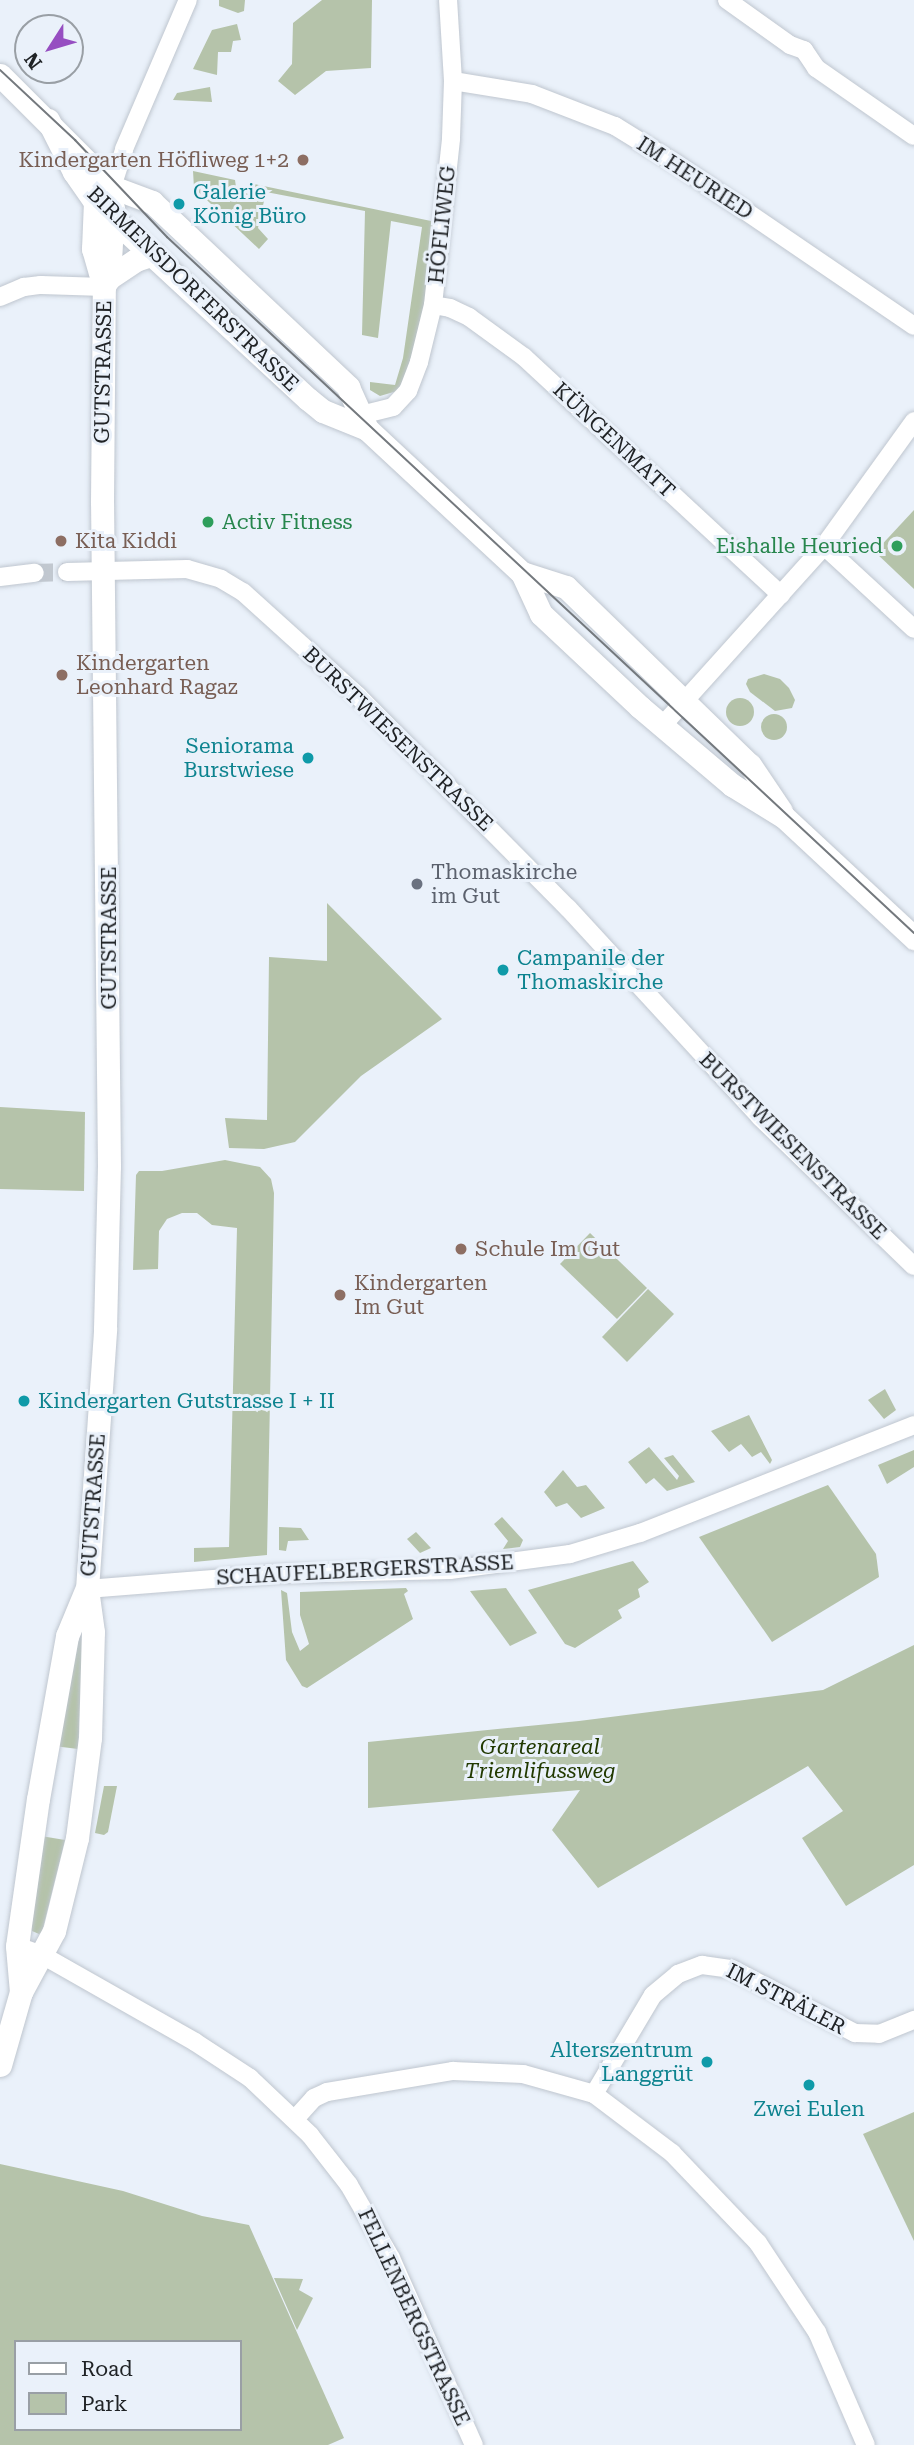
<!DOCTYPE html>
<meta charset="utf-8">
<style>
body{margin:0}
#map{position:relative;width:914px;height:2445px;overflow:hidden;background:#eaf1fa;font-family:"Roboto Serif",serif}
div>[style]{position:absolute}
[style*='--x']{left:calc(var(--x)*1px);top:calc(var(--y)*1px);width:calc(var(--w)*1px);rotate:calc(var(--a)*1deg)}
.green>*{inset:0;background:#b5c3aa}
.round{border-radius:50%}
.minor-tunnel>*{height:18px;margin-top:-9px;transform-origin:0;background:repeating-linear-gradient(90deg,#c2c8d0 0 18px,transparent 0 27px)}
.roads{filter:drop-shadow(0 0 2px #bfc6cf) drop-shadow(0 0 2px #bfc6cf)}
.minor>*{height:18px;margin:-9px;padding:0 9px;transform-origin:9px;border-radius:9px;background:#fff}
.major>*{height:23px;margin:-11.5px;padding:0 11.5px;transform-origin:11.5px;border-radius:11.5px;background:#fff}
.tram>*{height:2px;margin:-1px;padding:0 1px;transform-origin:1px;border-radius:1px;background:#74797e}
.dots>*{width:19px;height:19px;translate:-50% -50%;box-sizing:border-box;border:4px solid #eaf1fa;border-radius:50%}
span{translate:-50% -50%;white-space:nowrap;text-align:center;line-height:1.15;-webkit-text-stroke:6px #eaf1fa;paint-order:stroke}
.education-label{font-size:21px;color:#785e54}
.right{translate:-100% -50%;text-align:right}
.left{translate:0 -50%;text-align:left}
.street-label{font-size:21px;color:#202326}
.culture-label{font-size:21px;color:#0d838f}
.leisure-label{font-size:21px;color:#27864d}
.worship-label{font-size:21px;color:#5b616d}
.park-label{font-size:21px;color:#213900;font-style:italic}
.legend{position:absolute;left:14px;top:2340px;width:228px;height:91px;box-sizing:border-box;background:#eaf1fa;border:2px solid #999fa5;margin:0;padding:9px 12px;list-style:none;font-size:21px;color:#202326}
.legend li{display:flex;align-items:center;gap:14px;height:35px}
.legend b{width:35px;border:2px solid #999fa5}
.north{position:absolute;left:14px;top:14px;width:70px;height:70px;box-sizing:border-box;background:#eaf1fa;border:2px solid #999fa5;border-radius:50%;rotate:233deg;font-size:19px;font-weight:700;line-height:28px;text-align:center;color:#202326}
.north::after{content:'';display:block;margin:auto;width:24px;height:32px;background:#964ec1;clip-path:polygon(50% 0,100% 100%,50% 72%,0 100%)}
</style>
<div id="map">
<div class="green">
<div style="clip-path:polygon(219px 0,245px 0,244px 11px,238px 13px,219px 6px)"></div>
<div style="clip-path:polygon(322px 0,372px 0,371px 68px,326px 71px,295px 95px,278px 81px,292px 64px,293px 23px)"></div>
<div style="clip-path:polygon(237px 24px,241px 40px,233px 41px,231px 52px,218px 52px,217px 75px,193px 69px,212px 30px)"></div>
<div style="clip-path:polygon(210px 87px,212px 102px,173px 100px,177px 93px)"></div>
<div style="clip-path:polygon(193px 171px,235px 180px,236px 187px,252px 190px,254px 184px,431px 221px,434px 229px,423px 319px,405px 377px,397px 391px,380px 396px,370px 390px,370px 382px,395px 385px,403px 358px,422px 227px,391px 221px,378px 338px,362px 335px,365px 211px,266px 192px,258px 228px,268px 239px,259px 249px,194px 188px)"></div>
<div style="clip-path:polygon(914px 510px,914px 589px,875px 552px)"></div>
<div style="clip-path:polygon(764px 674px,780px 679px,789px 688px,795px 700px,792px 708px,775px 711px,750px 692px,746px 684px,748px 679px)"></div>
<div class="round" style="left:726px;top:698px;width:28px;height:28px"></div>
<div class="round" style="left:761px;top:714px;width:26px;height:26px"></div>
<div style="clip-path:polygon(327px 903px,442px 1019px,361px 1076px,295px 1142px,264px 1149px,229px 1148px,225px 1118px,267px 1120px,269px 957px,327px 961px)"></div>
<div style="clip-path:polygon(0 1107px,85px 1112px,84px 1191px,0 1189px)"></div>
<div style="clip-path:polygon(225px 1160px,260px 1167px,271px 1179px,274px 1193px,267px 1555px,194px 1562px,194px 1548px,229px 1547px,237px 1228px,212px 1225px,197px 1213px,182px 1213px,167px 1219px,159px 1231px,158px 1269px,133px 1270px,136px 1175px,139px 1171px,162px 1171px)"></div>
<div style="clip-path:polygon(590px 1233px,647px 1288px,617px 1319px,560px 1264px)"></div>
<div style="clip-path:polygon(648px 1289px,674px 1314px,627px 1362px,602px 1337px)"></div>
<div style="clip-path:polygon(885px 1389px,896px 1410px,884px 1419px,868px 1400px)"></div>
<div style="clip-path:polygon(749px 1415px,772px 1460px,770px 1464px,761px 1452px,752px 1457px,741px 1444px,729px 1452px,711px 1431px)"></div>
<div style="clip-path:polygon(649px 1447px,677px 1480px,679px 1476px,664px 1458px,673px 1455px,695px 1482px,667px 1491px,654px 1478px,646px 1484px,628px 1462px)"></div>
<div style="clip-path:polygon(914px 1450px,914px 1467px,887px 1484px,878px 1465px)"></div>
<div style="clip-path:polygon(563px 1470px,577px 1487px,586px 1485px,605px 1508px,581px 1518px,567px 1503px,556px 1507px,544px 1492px)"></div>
<div style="clip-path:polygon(828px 1485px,876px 1554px,879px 1577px,772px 1642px,699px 1537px)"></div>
<div style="clip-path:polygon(502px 1517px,523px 1540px,520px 1547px,503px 1549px,508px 1541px,494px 1524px)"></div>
<div style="clip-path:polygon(279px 1527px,301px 1528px,309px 1540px,288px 1541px,286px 1551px,279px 1550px)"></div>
<div style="clip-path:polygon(416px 1532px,431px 1548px,420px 1553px,407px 1539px)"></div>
<div style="clip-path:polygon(633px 1561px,649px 1582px,638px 1589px,640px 1597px,618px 1610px,622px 1618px,575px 1648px,565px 1644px,528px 1590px)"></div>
<div style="clip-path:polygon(406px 1588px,408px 1591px,404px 1594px,413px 1619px,307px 1688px,302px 1686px,286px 1660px,281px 1590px,287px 1593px,292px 1632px,300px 1651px,309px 1644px,300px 1615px,300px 1592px)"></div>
<div style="clip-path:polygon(506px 1588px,537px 1633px,510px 1646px,470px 1591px)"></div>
<div style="clip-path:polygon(81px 1631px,85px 1632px,78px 1749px,54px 1746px,76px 1635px)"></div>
<div style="clip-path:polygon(914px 1645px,914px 1865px,846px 1906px,802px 1838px,843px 1811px,808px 1766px,598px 1888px,552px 1830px,580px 1790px,368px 1808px,368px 1742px,579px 1721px,823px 1690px)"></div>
<div style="clip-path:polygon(104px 1786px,117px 1786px,108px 1832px,104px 1835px,95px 1833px)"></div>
<div style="clip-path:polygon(41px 1836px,65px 1840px,42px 1932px,39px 1934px,32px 1931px,30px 1925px)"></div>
<div style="clip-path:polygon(914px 2112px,914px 2241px,863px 2134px)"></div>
<div style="clip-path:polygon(evenodd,0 2164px,123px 2191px,202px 2216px,249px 2225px,344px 2438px,328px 2445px,0 2445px,0 2164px,16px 2342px,240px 2342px,240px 2429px,16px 2429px,16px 2342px)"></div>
<div style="clip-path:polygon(274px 2278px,303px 2279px,299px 2290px,313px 2298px,297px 2330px)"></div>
</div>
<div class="minor-tunnel">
<div style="--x:35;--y:573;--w:32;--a:-2"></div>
</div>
<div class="roads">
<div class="minor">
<div style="--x:727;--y:0;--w:77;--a:35.5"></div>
<div style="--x:790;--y:45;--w:15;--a:20"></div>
<div style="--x:804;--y:50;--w:22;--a:56"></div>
<div style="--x:816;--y:68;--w:119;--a:34.8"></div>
<div style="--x:453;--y:81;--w:80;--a:9.3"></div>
<div style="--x:532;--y:94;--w:89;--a:21.1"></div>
<div style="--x:615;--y:126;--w:70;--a:31.7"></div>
<div style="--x:675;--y:163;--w:289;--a:34.3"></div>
<div style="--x:112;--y:187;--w:40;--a:-72"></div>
<div style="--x:124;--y:149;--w:162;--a:-66.8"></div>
<div style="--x:0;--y:297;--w:26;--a:-23"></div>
<div style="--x:24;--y:287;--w:17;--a:-7"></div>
<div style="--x:41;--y:285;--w:63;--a:1.8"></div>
<div style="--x:433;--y:305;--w:17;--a:10"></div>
<div style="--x:450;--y:308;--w:21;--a:25"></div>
<div style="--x:469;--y:317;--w:68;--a:36"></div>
<div style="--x:524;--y:357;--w:350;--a:42.8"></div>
<div style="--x:361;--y:415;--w:33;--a:-14"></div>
<div style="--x:393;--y:407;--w:22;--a:-47"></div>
<div style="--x:408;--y:391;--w:31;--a:-69"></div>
<div style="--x:419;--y:362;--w:59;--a:-76.2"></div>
<div style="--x:433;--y:305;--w:168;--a:-83.8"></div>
<div style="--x:451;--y:138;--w:57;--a:-88"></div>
<div style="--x:453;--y:81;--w:81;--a:-93.5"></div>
<div style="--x:824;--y:546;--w:122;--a:42.7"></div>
<div style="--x:67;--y:572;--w:120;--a:-1.4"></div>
<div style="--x:187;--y:569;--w:35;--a:16"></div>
<div style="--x:221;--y:579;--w:26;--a:31"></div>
<div style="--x:243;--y:592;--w:155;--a:42.1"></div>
<div style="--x:358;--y:696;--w:298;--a:45.3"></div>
<div style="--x:568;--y:908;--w:284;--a:47.4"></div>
<div style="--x:760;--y:1117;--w:214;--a:44.1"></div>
<div style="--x:0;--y:577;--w:35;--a:-7"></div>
<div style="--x:662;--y:726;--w:242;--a:-48"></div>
<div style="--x:824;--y:546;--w:154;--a:-54.2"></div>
<div style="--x:87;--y:1589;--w:190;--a:-4.5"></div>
<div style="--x:276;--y:1574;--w:174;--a:-1.3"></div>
<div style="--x:450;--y:1570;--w:121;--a:-7.6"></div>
<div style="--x:570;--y:1554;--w:73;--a:-16.7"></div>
<div style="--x:640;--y:1533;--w:295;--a:-21.5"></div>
<div style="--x:17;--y:1946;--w:27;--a:20"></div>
<div style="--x:42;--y:1955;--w:176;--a:29.6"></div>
<div style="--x:195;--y:2042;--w:66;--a:33.2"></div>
<div style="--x:250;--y:2078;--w:83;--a:43.5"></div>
<div style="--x:310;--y:2135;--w:63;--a:52"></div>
<div style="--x:349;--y:2185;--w:84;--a:60.1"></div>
<div style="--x:391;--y:2258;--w:205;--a:66.1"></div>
<div style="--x:594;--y:2094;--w:115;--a:-59.2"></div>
<div style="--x:653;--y:1995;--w:33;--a:-40"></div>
<div style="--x:678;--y:1974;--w:26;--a:-21"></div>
<div style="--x:702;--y:1965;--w:30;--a:8"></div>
<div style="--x:732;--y:1969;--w:139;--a:27.5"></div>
<div style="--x:855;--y:2033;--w:24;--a:2"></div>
<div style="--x:879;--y:2034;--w:38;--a:-22"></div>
<div style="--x:295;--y:2119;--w:28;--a:-48"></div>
<div style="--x:314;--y:2098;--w:14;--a:-25"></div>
<div style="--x:327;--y:2092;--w:128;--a:-9.5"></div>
<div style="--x:453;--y:2071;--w:70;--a:2.5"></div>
<div style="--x:523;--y:2074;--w:74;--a:15.7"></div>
<div style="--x:594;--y:2094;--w:98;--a:37.1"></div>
<div style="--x:672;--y:2153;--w:124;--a:46.3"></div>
<div style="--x:758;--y:2243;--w:107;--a:56.5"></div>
<div style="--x:817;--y:2332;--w:123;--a:66.6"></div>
</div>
<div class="major">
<div style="--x:0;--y:75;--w:158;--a:45"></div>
<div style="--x:112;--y:187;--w:43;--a:20.6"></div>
<div style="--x:152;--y:202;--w:270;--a:43.3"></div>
<div style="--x:348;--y:387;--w:46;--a:65.7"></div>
<div style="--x:48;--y:120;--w:58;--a:63.4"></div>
<div style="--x:74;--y:172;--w:37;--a:55"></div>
<div style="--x:95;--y:202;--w:290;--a:42.8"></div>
<div style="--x:308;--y:399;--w:19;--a:39"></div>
<div style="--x:323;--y:411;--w:48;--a:22.2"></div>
<div style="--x:367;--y:429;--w:212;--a:42.9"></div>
<div style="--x:522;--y:573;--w:45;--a:65.1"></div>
<div style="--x:541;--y:614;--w:136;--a:43.2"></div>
<div style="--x:640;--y:707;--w:121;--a:40.3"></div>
<div style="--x:732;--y:785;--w:61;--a:31.6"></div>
<div style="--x:784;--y:817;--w:178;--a:42.9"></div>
<div style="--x:109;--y:278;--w:32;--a:-34"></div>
<div style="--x:136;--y:260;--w:18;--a:-19"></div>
<div style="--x:105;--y:284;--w:7;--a:-56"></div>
<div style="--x:109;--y:278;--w:70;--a:-86.7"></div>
<div style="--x:522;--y:573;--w:46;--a:17.7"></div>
<div style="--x:566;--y:587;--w:256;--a:44.1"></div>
<div style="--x:750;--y:765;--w:55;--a:56"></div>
<div style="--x:21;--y:1992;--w:46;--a:-95"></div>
<div style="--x:17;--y:1946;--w:148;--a:-81.9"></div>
<div style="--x:38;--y:1799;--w:166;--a:-79.9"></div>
<div style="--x:67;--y:1636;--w:50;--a:-67.6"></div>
<div style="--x:0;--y:2065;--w:76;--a:-74"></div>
<div style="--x:21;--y:1992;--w:69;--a:-61.6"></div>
<div style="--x:54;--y:1931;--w:96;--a:-76.1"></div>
<div style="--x:77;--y:1838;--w:101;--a:-82.6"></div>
<div style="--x:90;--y:1738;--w:106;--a:-88.4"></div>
<div style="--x:93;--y:1632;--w:43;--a:-97.9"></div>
<div style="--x:87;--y:1589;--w:261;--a:-86"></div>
<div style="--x:105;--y:1329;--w:163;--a:-88.6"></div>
<div style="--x:109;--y:1166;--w:664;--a:-90.6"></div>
<div style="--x:102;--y:502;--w:215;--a:-89.5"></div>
<div style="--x:104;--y:287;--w:40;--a:-106"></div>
<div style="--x:93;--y:249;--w:47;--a:-87.6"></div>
</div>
</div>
<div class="tram">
<div style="--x:0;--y:70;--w:103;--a:43"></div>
<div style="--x:75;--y:140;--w:134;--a:46.5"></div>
<div style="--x:167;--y:237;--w:1021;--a:42.98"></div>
</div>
<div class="dots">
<div style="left:303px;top:160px;background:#8d6e63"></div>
<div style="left:179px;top:204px;background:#0f9aa8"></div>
<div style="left:208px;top:522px;background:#2e9e5b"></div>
<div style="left:61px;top:541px;background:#8d6e63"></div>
<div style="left:897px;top:546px;background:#2e9e5b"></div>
<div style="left:62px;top:675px;background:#8d6e63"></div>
<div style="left:308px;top:758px;background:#0f9aa8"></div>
<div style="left:417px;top:884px;background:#6b7280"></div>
<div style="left:503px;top:970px;background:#0f9aa8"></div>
<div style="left:461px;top:1249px;background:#8d6e63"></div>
<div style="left:340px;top:1295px;background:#8d6e63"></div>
<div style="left:24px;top:1401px;background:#0f9aa8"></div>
<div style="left:707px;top:2062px;background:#0f9aa8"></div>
<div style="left:809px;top:2085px;background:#0f9aa8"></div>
</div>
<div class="education-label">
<span class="right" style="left:289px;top:160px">Kindergarten Höfliweg 1+2</span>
<span class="left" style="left:75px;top:541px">Kita Kiddi</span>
<span class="left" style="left:76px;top:675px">Kindergarten<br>Leonhard Ragaz</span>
<span class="left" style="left:475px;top:1249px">Schule Im Gut</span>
<span class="left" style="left:354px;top:1295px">Kindergarten<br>Im Gut</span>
</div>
<div class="street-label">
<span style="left:695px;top:178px;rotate:33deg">IM HEURIED</span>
<span style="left:442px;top:225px;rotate:-84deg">HÖFLIWEG</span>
<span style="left:193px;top:289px;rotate:44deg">BIRMENSDORFERSTRASSE</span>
<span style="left:103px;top:372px;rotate:-89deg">GUTSTRASSE</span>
<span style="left:614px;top:440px;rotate:43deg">KÜNGENMATT</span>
<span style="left:398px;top:739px;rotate:44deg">BURSTWIESENSTRASSE</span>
<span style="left:109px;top:938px;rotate:-90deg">GUTSTRASSE</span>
<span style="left:793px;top:1146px;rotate:45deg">BURSTWIESENSTRASSE</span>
<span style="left:93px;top:1505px;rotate:-86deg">GUTSTRASSE</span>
<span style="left:365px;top:1570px;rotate:-3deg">SCHAUFELBERGERSTRASSE</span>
<span style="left:786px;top:1999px;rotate:27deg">IM STRÄLER</span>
<span style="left:414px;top:2317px;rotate:65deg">FELLENBERGSTRASSE</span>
</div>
<div class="culture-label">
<span class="left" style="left:193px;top:204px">Galerie<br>König Büro</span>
<span class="right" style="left:294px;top:758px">Seniorama<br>Burstwiese</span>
<span class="left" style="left:517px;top:970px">Campanile der<br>Thomaskirche</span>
<span class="left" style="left:38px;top:1401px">Kindergarten Gutstrasse I + II</span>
<span class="right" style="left:693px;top:2062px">Alterszentrum<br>Langgrüt</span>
<span style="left:809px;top:2109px">Zwei Eulen</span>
</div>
<div class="leisure-label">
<span class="left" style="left:222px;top:522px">Activ Fitness</span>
<span class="right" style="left:883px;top:546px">Eishalle Heuried</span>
</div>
<div class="worship-label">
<span class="left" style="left:431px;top:884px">Thomaskirche<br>im Gut</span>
</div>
<div class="park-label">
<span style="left:540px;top:1759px">Gartenareal<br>Triemlifussweg</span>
</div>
<ul class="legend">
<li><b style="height:9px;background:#fff"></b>Road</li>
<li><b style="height:19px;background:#b5c3aa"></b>Park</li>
</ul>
<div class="north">N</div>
</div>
